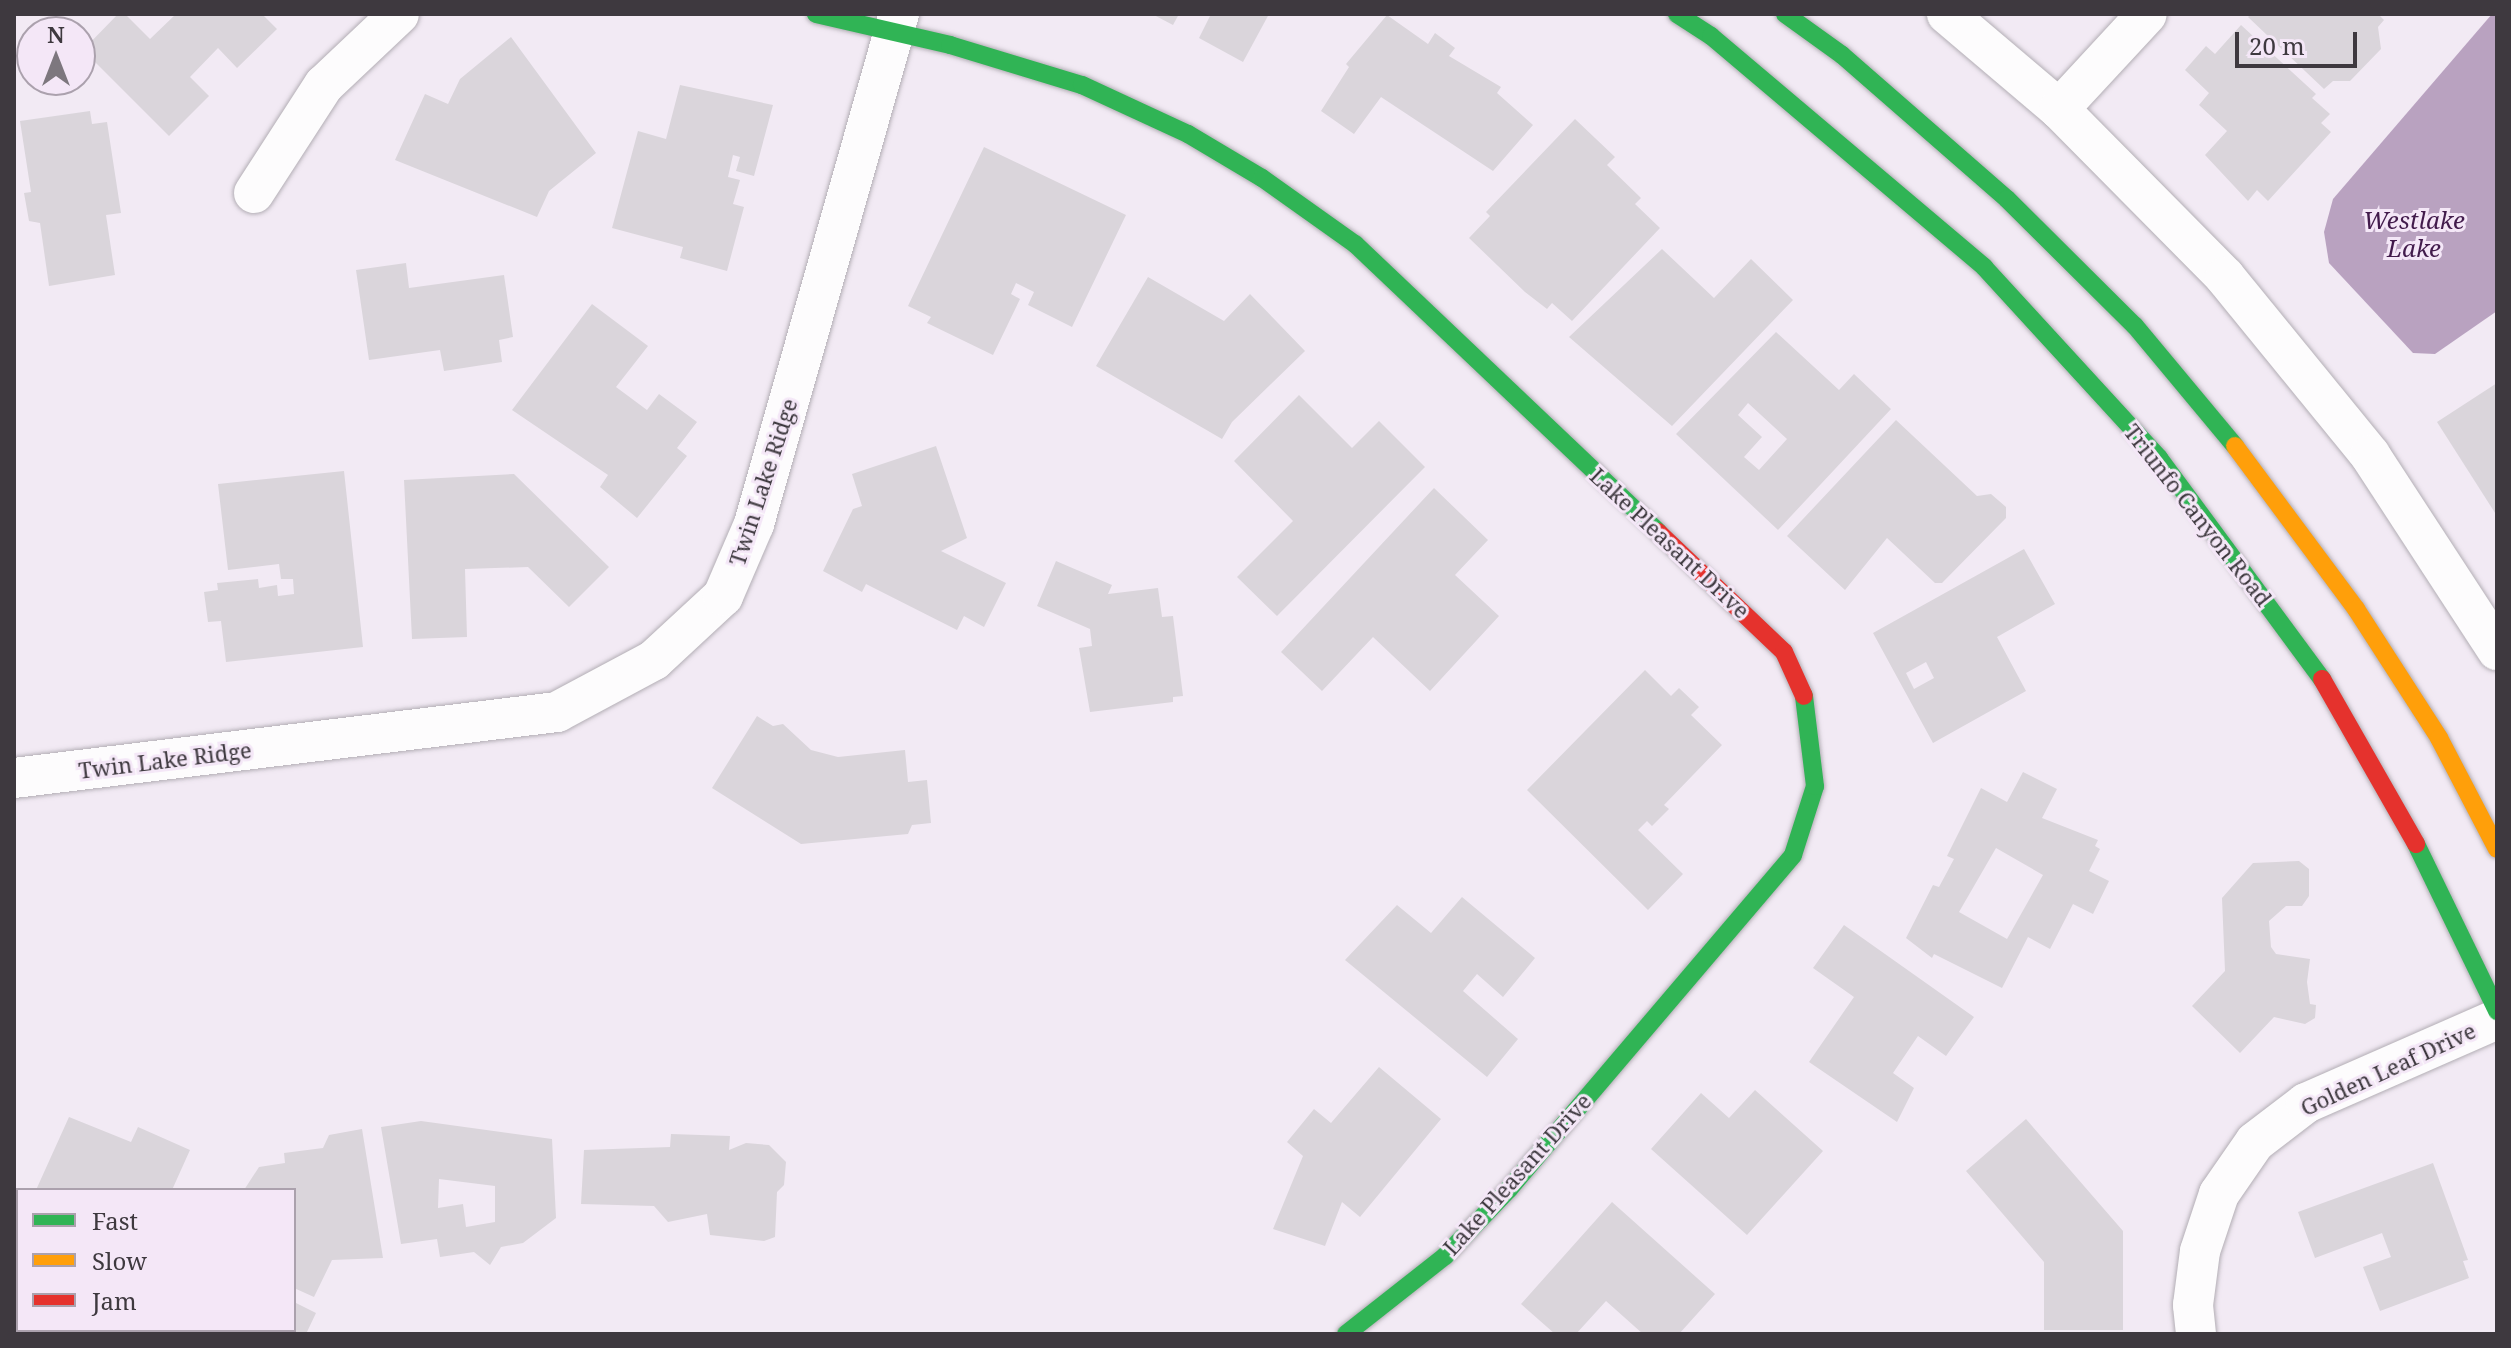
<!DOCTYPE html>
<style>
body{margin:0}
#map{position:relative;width:2511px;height:1348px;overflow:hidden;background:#f2eaf4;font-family:"Noto Serif",serif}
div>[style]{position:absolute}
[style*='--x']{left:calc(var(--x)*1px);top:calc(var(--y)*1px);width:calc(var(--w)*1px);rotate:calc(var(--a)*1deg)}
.water>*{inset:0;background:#b9a2c0}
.building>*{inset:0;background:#dad5db}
.roads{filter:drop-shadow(0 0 2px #b3aeb5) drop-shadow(0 0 2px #b3aeb5)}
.street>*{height:40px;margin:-20px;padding:0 20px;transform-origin:20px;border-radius:20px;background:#fdfcfd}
.fast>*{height:18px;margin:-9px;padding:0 9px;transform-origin:9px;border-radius:9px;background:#30b455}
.slow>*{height:18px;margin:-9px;padding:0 9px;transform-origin:9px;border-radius:9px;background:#ff9f0a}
.jam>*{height:18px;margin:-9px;padding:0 9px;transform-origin:9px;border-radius:9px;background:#e5322d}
span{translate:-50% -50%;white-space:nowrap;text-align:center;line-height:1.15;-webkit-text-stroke:6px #f4e7f7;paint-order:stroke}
.street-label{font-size:22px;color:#3e393f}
.water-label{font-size:24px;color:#421b4c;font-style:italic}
.frame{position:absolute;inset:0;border:16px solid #3e393f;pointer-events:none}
.legend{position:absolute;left:16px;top:1188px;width:280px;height:144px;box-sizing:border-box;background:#f4e7f7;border:2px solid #aba1ad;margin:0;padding:10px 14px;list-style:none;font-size:24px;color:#3e393f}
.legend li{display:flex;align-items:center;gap:16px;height:40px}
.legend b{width:40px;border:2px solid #aba1ad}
.north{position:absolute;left:16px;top:16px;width:80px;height:80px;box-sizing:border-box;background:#f4e7f7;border:2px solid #aba1ad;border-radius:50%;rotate:0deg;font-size:22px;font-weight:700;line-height:32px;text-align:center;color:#3e393f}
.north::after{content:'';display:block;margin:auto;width:28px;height:36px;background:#7d777e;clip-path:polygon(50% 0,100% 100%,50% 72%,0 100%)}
.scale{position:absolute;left:2235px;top:32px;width:122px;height:36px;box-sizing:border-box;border:4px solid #3e393f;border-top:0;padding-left:10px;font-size:24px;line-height:28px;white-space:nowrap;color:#3e393f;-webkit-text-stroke:6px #f4e7f7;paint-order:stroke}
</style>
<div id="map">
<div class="water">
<div style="clip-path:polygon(2492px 14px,2497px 14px,2497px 311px,2435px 354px,2413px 353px,2329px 263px,2324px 232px,2333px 199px)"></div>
</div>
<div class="building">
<div style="clip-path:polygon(118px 14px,125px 14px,150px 39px,176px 14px,262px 14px,277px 29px,237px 68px,218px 48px,190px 77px,209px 96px,169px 136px,83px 50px)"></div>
<div style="clip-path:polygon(1152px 14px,1179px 14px,1173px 25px)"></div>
<div style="clip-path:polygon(1211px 14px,1269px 14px,1243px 62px,1199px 38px)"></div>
<div style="clip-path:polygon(2251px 14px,2378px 14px,2384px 20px,2378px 27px,2381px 49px,2350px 81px,2333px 81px,2324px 89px,2248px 17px)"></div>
<div style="clip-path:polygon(1387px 15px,1428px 44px,1435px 33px,1455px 48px,1449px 56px,1501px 87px,1497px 93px,1533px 125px,1493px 171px,1381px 97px,1354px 134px,1321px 111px,1349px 67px,1346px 64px)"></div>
<div style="clip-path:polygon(2241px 25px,2316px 94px,2312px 98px,2330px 114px,2321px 123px,2331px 132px,2268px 201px,2257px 190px,2248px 201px,2205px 155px,2227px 131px,2199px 105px,2209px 93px,2185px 70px,2206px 46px,2215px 54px)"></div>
<div style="clip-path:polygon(511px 37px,596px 153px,549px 191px,537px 217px,395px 160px,425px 94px,448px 104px,460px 79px)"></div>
<div style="clip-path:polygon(680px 85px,773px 105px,754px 176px,736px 171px,740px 157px,733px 155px,728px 177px,740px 180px,733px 204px,744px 207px,727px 271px,680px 258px,683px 247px,612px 228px,638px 131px,666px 139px)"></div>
<div style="clip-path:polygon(90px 111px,92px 124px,107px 122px,121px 213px,106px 215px,115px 275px,49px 286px,40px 223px,29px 221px,24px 193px,31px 192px,20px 121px)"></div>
<div style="clip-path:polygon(1575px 119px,1615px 157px,1607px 165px,1641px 198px,1635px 204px,1660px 228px,1572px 321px,1552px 303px,1547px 309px,1525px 292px,1469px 238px,1490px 216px,1486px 212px)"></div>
<div style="clip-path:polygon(984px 147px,1126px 215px,1072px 327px,1028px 305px,1034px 292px,1016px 283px,1011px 294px,1020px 299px,993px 355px,927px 323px,931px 317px,908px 306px)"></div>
<div style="clip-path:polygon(1662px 249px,1714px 298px,1751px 259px,1793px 300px,1672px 426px,1569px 337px)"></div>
<div style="clip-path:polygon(406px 263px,409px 288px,504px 275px,513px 337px,499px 340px,502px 362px,444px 371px,440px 350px,369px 360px,356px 270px)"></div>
<div style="clip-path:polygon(1148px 277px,1224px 321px,1250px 294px,1305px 351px,1232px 422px,1222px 439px,1096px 366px)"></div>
<div style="clip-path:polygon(592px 304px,648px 346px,616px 387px,647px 410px,659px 394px,697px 422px,677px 448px,687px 456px,637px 518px,600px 487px,608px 475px,512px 410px)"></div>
<div style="clip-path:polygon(evenodd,1776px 332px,1839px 390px,1854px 374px,1891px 409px,1778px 530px,1676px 434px,1776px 332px,1748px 403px,1787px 439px,1759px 470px,1744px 457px,1762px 437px,1738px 415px,1748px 403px)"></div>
<div style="clip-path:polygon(2497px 383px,2497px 516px,2437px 422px)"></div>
<div style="clip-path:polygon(1299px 395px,1352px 448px,1379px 421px,1425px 467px,1277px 616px,1237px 577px,1293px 521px,1234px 461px)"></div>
<div style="clip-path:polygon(1896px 420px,1977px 496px,1991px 494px,2006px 507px,2006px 518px,1942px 583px,1935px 583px,1887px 538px,1845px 590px,1787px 536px)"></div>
<div style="clip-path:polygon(936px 446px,967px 538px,941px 551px,1006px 583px,984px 627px,964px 616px,957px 630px,866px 584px,862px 592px,823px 571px,853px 509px,862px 506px,852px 474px)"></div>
<div style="clip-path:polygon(344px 471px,363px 647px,226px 662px,221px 621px,208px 622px,204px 592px,218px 590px,217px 583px,258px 579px,259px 588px,277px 585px,278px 596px,294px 594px,293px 579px,281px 579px,279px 564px,228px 570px,218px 484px)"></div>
<div style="clip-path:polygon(514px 474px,609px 567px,569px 607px,528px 567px,465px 569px,467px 637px,412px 639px,404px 480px)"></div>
<div style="clip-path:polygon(1434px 488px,1488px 540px,1455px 575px,1499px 616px,1430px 691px,1373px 637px,1322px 691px,1281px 652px)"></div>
<div style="clip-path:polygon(evenodd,2024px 549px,2055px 604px,1997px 637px,2026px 691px,1933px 743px,1873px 633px,2024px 549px,1926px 662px,1934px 678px,1914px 689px,1906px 673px,1926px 662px)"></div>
<div style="clip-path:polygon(1056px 561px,1112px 585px,1108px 594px,1158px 588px,1162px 617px,1173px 616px,1183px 696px,1173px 697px,1173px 702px,1090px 712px,1079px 648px,1092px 646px,1090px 629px,1037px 606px)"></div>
<div style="clip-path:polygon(1645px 670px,1671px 696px,1679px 688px,1699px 707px,1691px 715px,1722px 745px,1664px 805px,1669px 809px,1652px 826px,1647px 821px,1638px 830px,1683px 874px,1648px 910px,1527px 790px)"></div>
<div style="clip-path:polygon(757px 716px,773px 726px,783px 724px,811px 750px,838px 757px,905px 750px,908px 782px,927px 780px,931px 823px,912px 825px,908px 834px,801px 844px,712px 788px)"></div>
<div style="clip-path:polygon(evenodd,2023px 772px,2057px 789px,2042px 818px,2098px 840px,2095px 846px,2100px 849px,2089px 871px,2109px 881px,2093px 914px,2073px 904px,2050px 949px,2028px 937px,2002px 988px,1934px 954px,1932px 958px,1906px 938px,1933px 885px,1939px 887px,1954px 859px,1947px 856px,1981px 788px,2007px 802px,2023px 772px,1996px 848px,2043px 875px,2007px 939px,1959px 912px,1996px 848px)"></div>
<div style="clip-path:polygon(2299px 861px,2309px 869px,2309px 896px,2302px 906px,2286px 906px,2269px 921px,2271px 947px,2276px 954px,2310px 959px,2307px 982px,2310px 1004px,2316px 1005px,2315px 1018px,2305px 1024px,2274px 1017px,2240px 1053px,2192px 1006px,2225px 971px,2222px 898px,2253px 863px)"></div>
<div style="clip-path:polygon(1462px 897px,1535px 958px,1503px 997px,1477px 974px,1463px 991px,1518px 1039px,1487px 1077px,1345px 960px,1397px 905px,1431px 933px)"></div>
<div style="clip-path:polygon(1844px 925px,1974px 1017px,1946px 1056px,1918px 1036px,1893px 1073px,1914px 1088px,1897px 1122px,1809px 1062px,1854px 997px,1813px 968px)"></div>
<div style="clip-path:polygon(1379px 1067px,1441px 1119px,1360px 1217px,1342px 1202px,1325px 1246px,1273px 1229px,1303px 1156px,1287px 1142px,1314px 1109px,1331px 1123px)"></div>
<div style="clip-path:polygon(1755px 1090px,1823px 1151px,1747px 1235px,1651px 1149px,1701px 1093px,1729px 1118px)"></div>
<div style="clip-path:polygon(69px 1117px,131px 1142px,138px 1127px,190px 1150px,172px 1190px,36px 1190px)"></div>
<div style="clip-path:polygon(2026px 1119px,2123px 1231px,2123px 1330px,2044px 1330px,2044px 1262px,1966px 1171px)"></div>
<div style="clip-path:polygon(evenodd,421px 1121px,552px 1139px,556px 1218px,523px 1243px,501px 1247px,490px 1265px,474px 1252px,440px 1257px,437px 1239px,401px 1244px,381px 1127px,421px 1121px,439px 1179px,495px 1186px,495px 1222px,466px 1227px,463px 1204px,438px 1208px,439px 1179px)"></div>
<div style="clip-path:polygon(362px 1129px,383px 1258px,332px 1260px,314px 1297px,294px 1288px,294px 1190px,244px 1190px,259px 1167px,285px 1163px,284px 1153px,323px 1148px,329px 1135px)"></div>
<div style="clip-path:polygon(671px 1134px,730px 1136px,729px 1150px,746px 1143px,769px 1145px,786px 1162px,784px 1185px,777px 1192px,775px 1237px,764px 1241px,710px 1235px,707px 1214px,668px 1222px,654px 1206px,581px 1204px,584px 1150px,670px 1147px)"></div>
<div style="clip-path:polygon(2433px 1163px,2468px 1260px,2463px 1261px,2469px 1278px,2380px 1311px,2363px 1267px,2391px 1257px,2382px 1233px,2315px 1258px,2298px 1212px)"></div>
<div style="clip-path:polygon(1612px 1202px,1715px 1294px,1679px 1334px,1643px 1334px,1606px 1301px,1576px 1334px,1555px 1334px,1521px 1304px)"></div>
<div style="clip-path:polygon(18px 1230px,18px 1309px,14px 1307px)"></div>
<div style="clip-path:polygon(294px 1302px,316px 1313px,306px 1334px,178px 1334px,294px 1330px)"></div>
</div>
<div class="roads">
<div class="street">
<div style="--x:1947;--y:14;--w:147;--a:40.3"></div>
<div style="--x:2059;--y:109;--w:236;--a:45.3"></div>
<div style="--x:2225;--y:277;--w:230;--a:50.8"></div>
<div style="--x:2370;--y:455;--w:233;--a:56.9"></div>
<div style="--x:2059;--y:109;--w:129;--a:-47.2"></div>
<div style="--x:254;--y:193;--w:129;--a:-57.1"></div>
<div style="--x:324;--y:85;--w:103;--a:-43.4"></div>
<div style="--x:14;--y:778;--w:547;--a:-6.93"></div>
<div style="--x:557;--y:712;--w:110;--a:-28.2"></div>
<div style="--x:654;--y:660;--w:94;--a:-42.8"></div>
<div style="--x:723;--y:596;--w:78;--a:-66.7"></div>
<div style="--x:754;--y:524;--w:530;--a:-74.13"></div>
<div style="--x:2196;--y:1334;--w:29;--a:-96"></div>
<div style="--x:2193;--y:1305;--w:54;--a:-82.6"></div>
<div style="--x:2200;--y:1251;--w:60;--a:-71.6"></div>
<div style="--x:2219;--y:1194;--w:63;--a:-55.3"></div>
<div style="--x:2255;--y:1142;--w:64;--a:-37.4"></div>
<div style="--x:2306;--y:1103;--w:209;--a:-23.7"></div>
</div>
<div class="fast">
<div style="--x:816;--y:14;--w:138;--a:13"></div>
<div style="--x:950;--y:45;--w:138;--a:16.9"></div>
<div style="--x:1082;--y:85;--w:117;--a:24.8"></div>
<div style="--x:1188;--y:134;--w:86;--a:30.7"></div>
<div style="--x:1262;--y:178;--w:114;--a:35.4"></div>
<div style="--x:1355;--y:244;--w:418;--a:43.5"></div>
<div style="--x:1677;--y:14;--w:40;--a:32.9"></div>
<div style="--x:1711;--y:36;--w:358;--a:40.2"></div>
<div style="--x:1984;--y:267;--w:259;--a:47.5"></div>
<div style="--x:2159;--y:458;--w:275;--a:53.6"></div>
<div style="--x:1785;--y:14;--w:70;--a:35.7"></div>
<div style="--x:1842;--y:55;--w:219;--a:41.1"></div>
<div style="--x:2007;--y:199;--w:180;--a:44.8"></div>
<div style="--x:2135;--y:326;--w:156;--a:50.2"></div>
<div style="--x:2416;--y:844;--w:186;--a:64.1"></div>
<div style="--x:1346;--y:1334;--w:126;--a:-38.2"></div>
<div style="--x:1445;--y:1256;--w:93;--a:-46.3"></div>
<div style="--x:1509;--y:1189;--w:438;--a:-49.6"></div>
<div style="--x:1793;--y:855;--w:72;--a:-72.3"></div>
<div style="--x:1815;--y:786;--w:91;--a:-97"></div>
</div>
<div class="slow">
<div style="--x:2235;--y:446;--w:203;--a:53.4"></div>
<div style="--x:2356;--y:609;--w:153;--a:57.2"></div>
<div style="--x:2439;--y:738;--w:125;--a:62.4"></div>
</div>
<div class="jam">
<div style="--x:1658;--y:532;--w:174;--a:43.6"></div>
<div style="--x:1784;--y:652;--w:48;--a:65.6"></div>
<div style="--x:2322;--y:679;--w:190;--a:60.3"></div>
</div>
</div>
<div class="street-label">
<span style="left:763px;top:482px;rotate:-72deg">Twin Lake Ridge</span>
<span style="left:2198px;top:515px;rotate:52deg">Triunfo Canyon Road</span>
<span style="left:1670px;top:543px;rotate:43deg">Lake Pleasant Drive</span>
<span style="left:165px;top:760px;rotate:-7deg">Twin Lake Ridge</span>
<span style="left:2388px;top:1069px;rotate:-25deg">Golden Leaf Drive</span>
<span style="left:1517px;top:1174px;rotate:-48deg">Lake Pleasant Drive</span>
</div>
<div class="water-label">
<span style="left:2414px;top:234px">Westlake<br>Lake</span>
</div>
<div class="frame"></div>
<ul class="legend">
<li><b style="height:10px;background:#30b455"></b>Fast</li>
<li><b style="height:10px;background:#ff9f0a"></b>Slow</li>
<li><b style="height:10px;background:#e5322d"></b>Jam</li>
</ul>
<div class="north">N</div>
<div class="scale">20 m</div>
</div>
